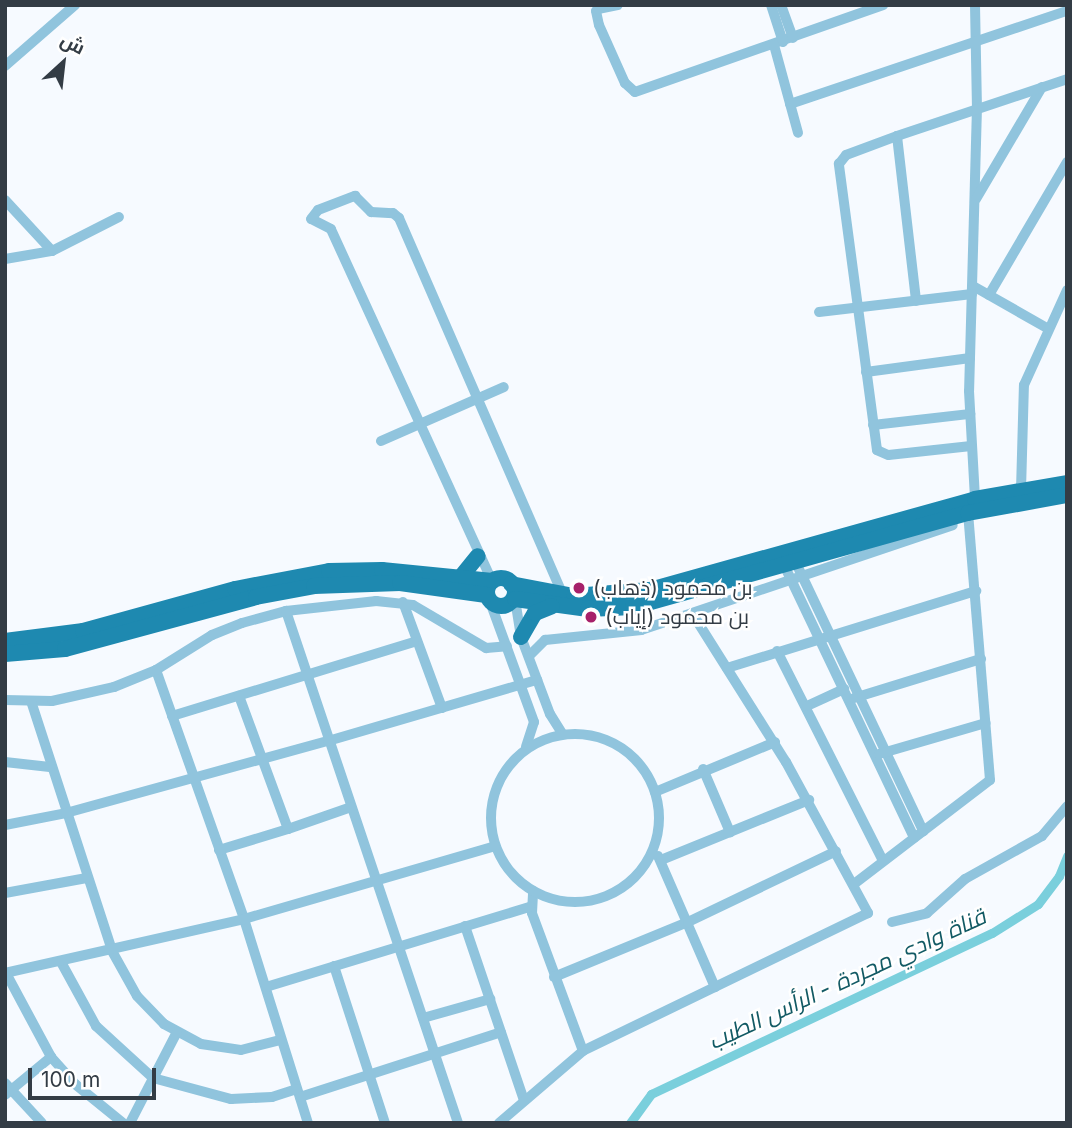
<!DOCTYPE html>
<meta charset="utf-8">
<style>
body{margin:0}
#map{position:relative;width:1072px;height:1128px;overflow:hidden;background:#f6faff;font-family:Inter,Cairo,sans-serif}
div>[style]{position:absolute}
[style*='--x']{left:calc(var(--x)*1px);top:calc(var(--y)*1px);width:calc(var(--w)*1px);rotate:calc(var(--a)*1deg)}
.canal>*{height:9px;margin:-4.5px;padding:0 4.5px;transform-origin:4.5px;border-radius:4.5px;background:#7acfdc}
.minor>*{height:10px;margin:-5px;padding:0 5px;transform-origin:5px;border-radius:5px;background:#90c4dd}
.minor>.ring{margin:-5px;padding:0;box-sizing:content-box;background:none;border:10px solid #90c4dd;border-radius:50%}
.trunk>*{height:16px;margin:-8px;padding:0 8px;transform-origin:8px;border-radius:8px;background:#1e89b0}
.trunk>.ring{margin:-8px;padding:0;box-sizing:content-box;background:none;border:16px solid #1e89b0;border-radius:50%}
.dots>*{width:19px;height:19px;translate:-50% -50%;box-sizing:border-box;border:4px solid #fff;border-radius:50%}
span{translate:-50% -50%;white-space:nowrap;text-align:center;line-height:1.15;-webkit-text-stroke:5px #fff;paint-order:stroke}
.poi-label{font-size:21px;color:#333c45}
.left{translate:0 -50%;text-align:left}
.water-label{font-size:23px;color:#125a64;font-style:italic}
.frame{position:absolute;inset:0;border:7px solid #333c45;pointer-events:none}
.north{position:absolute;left:28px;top:28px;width:70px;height:70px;-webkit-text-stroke:5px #fff;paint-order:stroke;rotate:27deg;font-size:19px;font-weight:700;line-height:28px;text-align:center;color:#333c45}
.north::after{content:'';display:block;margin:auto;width:24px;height:32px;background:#333c45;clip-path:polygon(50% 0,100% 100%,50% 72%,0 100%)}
.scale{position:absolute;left:28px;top:1068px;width:128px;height:32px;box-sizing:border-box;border:4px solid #333c45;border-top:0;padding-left:9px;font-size:21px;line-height:24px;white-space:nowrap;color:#333c45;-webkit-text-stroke:5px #fff;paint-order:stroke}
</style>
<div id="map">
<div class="canal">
<div style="--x:630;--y:1123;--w:36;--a:-54"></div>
<div style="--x:651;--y:1094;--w:377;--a:-25.3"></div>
<div style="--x:992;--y:933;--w:54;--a:-32.2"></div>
<div style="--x:1038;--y:904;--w:35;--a:-53"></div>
<div style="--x:1059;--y:876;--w:22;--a:-68"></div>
</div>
<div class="minor">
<div style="--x:603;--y:5;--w:9;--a:139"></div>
<div style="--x:596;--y:11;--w:14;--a:78"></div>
<div style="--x:599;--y:25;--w:64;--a:65.9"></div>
<div style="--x:625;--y:83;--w:13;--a:42"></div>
<div style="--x:635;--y:92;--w:263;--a:-19.3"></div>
<div style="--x:771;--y:5;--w:39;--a:72"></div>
<div style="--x:781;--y:5;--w:35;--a:70"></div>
<div style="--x:975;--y:5;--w:102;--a:88.9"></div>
<div style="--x:977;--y:107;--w:284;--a:91.6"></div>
<div style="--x:969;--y:391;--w:108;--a:86.8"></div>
<div style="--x:598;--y:9;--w:20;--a:-11"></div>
<div style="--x:774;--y:45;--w:91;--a:74.7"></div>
<div style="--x:5;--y:66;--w:93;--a:-41.1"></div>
<div style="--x:790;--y:104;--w:292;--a:-18.6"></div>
<div style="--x:897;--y:136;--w:166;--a:83.4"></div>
<div style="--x:976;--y:199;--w:130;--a:-59.5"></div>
<div style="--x:5;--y:200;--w:69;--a:47.3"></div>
<div style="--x:52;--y:251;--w:75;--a:-26.9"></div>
<div style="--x:5;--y:259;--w:48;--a:-9.7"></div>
<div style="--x:973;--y:286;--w:85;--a:29.6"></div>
<div style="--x:989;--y:295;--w:154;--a:-59.6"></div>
<div style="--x:819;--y:312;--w:154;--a:-6.7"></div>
<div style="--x:866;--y:372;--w:105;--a:-7.7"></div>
<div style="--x:873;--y:425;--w:98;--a:-6.5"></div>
<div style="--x:381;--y:441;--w:134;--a:-23.7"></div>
<div style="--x:971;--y:446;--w:83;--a:173.8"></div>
<div style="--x:888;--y:455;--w:12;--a:-156"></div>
<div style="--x:877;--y:450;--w:289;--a:-97.6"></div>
<div style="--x:839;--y:164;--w:11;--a:-52"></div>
<div style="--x:846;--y:155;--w:54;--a:-20.4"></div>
<div style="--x:897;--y:136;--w:179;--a:-18.5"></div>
<div style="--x:1021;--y:490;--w:105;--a:-88.4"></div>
<div style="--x:1024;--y:385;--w:104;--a:-65.6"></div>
<div style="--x:796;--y:563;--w:297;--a:64.6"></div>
<div style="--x:785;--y:567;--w:300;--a:64.5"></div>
<div style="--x:492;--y:581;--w:387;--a:-114.6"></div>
<div style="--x:331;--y:229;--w:22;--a:-153"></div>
<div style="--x:311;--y:219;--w:11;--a:-52"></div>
<div style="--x:318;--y:210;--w:40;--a:-21"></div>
<div style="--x:355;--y:196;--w:23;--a:45"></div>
<div style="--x:371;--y:212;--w:22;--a:3"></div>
<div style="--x:393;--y:213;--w:8;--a:40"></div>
<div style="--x:399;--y:218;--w:411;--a:66.5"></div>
<div style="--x:489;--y:599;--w:131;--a:69.9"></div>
<div style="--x:534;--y:722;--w:26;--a:108"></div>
<div style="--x:515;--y:599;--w:38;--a:81"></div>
<div style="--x:521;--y:637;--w:82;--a:69.4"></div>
<div style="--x:550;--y:714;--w:22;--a:58"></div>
<div style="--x:403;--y:602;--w:113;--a:69.8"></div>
<div style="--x:286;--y:611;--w:540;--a:71.43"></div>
<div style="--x:692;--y:613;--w:275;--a:-18.6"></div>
<div style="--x:777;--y:651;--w:235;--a:63.2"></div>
<div style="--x:529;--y:656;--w:23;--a:-45"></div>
<div style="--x:545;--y:640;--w:97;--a:-5.9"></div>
<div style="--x:641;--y:630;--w:54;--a:-18.4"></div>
<div style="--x:692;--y:613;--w:176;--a:57.8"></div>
<div style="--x:786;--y:762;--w:172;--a:61.5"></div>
<div style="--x:868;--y:913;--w:317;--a:154.2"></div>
<div style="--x:583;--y:1051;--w:147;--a:-110.3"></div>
<div style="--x:532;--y:913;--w:22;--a:-87"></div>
<div style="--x:727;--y:668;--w:261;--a:-17.2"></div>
<div style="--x:156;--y:670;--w:264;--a:70.5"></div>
<div style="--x:244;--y:919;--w:214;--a:72.6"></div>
<div style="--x:854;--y:698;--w:133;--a:-17.1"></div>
<div style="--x:5;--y:700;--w:47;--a:1.2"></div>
<div style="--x:52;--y:701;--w:64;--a:-12.7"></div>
<div style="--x:114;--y:687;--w:45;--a:-22"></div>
<div style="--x:156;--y:670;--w:66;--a:-32"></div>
<div style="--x:212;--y:635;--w:32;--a:-22"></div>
<div style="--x:242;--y:623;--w:46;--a:-15.3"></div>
<div style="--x:286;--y:611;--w:91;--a:-6.3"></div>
<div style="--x:376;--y:601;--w:37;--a:6"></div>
<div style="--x:413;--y:605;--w:85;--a:30.5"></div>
<div style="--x:486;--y:648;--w:21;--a:-5"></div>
<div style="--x:31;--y:701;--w:263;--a:72"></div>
<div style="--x:112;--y:951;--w:51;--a:60.9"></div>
<div style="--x:137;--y:996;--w:39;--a:46"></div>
<div style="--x:164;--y:1024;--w:42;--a:28.4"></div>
<div style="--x:201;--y:1044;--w:40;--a:8.5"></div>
<div style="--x:241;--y:1050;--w:40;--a:-14.4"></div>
<div style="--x:807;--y:706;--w:41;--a:-24.7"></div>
<div style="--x:172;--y:716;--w:253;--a:-17"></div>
<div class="ring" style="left:491px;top:734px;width:158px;height:158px"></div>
<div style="--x:879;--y:754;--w:111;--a:-16.2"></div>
<div style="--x:5;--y:762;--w:45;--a:6.3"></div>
<div style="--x:703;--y:769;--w:69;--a:66.8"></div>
<div style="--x:655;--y:792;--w:130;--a:-22.6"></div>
<div style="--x:5;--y:825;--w:62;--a:-11.1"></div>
<div style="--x:66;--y:813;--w:272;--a:-15.4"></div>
<div style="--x:328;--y:741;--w:218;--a:-16.3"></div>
<div style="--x:288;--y:829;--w:67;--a:-19.2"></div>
<div style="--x:219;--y:850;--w:72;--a:-16.9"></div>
<div style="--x:288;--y:829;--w:142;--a:-110.2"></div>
<div style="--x:658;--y:856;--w:143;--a:66.5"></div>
<div style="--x:661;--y:860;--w:160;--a:-22.1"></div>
<div style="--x:854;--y:884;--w:171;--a:-37.4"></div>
<div style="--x:990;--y:780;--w:268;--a:-94.7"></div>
<div style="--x:5;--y:893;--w:83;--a:-10.4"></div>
<div style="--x:892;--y:922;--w:36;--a:-14"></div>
<div style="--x:927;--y:913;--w:51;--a:-41.8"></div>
<div style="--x:965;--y:879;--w:88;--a:-29.2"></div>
<div style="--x:1042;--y:836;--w:39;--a:-50"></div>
<div style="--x:465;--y:926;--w:184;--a:71.3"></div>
<div style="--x:61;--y:962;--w:73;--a:61.3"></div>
<div style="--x:96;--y:1026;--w:77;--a:42.4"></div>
<div style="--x:153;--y:1078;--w:81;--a:15.1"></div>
<div style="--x:231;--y:1099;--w:41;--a:-2.8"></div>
<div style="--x:272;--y:1097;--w:26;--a:-18"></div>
<div style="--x:334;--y:966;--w:165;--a:72"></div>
<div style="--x:5;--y:973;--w:245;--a:-12.7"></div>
<div style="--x:244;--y:919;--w:261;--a:-16.2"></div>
<div style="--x:6;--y:973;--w:95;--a:61.8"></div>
<div style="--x:51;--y:1057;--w:36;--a:48"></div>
<div style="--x:75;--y:1084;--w:62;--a:39.1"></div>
<div style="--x:554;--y:977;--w:145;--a:-22.3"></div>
<div style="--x:688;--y:922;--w:164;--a:-25.6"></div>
<div style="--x:266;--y:987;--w:276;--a:-16.9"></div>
<div style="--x:423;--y:1018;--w:70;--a:-15.8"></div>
<div style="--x:5;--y:1083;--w:54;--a:47.2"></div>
<div style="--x:5;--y:1095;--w:60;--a:-39.6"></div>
<div style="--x:300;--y:1097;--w:211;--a:-17.9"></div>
<div style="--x:130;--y:1123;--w:102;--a:-62.7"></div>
<div style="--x:499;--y:1123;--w:111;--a:-40.6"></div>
</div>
<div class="trunk">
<div style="--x:460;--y:578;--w:28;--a:-51"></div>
<div class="ring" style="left:487px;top:578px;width:12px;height:12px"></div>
<div style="--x:511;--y:584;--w:64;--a:10.8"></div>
<div style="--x:574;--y:596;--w:76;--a:-4.5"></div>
<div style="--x:650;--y:590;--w:337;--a:-15.6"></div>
<div style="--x:975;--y:499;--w:93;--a:-9.9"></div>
<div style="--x:515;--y:599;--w:74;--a:7.8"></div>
<div style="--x:588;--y:609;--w:45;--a:-2.5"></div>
<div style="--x:633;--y:607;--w:348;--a:-15.7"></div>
<div style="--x:968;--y:513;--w:101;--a:-10.3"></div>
<div style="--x:521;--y:637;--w:28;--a:-60"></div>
<div style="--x:535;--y:613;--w:18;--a:-22"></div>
<div style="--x:5;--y:641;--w:79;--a:-7.3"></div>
<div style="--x:83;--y:631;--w:158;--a:-15.4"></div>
<div style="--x:235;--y:589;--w:96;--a:-10.8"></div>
<div style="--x:329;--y:571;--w:53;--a:-1.1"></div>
<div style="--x:382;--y:570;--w:111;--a:5.7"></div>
<div style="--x:5;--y:654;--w:60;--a:-4.8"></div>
<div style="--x:65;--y:649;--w:198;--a:-15.2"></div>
<div style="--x:256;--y:597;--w:59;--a:-10.7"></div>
<div style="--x:314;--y:586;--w:86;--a:-2"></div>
<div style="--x:400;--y:583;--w:87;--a:7.9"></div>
</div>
<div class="dots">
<div style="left:579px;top:588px;background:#a7216a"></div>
<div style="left:591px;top:617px;background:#a7216a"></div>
</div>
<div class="poi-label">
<span class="left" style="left:593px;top:588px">بن محمود (ذهاب)</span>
<span class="left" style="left:605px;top:617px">بن محمود (إياب)</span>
</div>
<div class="water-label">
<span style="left:847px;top:979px;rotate:-25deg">قناة وادي مجردة - الرأس الطيب</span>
</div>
<div class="frame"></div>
<div class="north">ش</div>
<div class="scale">100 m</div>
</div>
